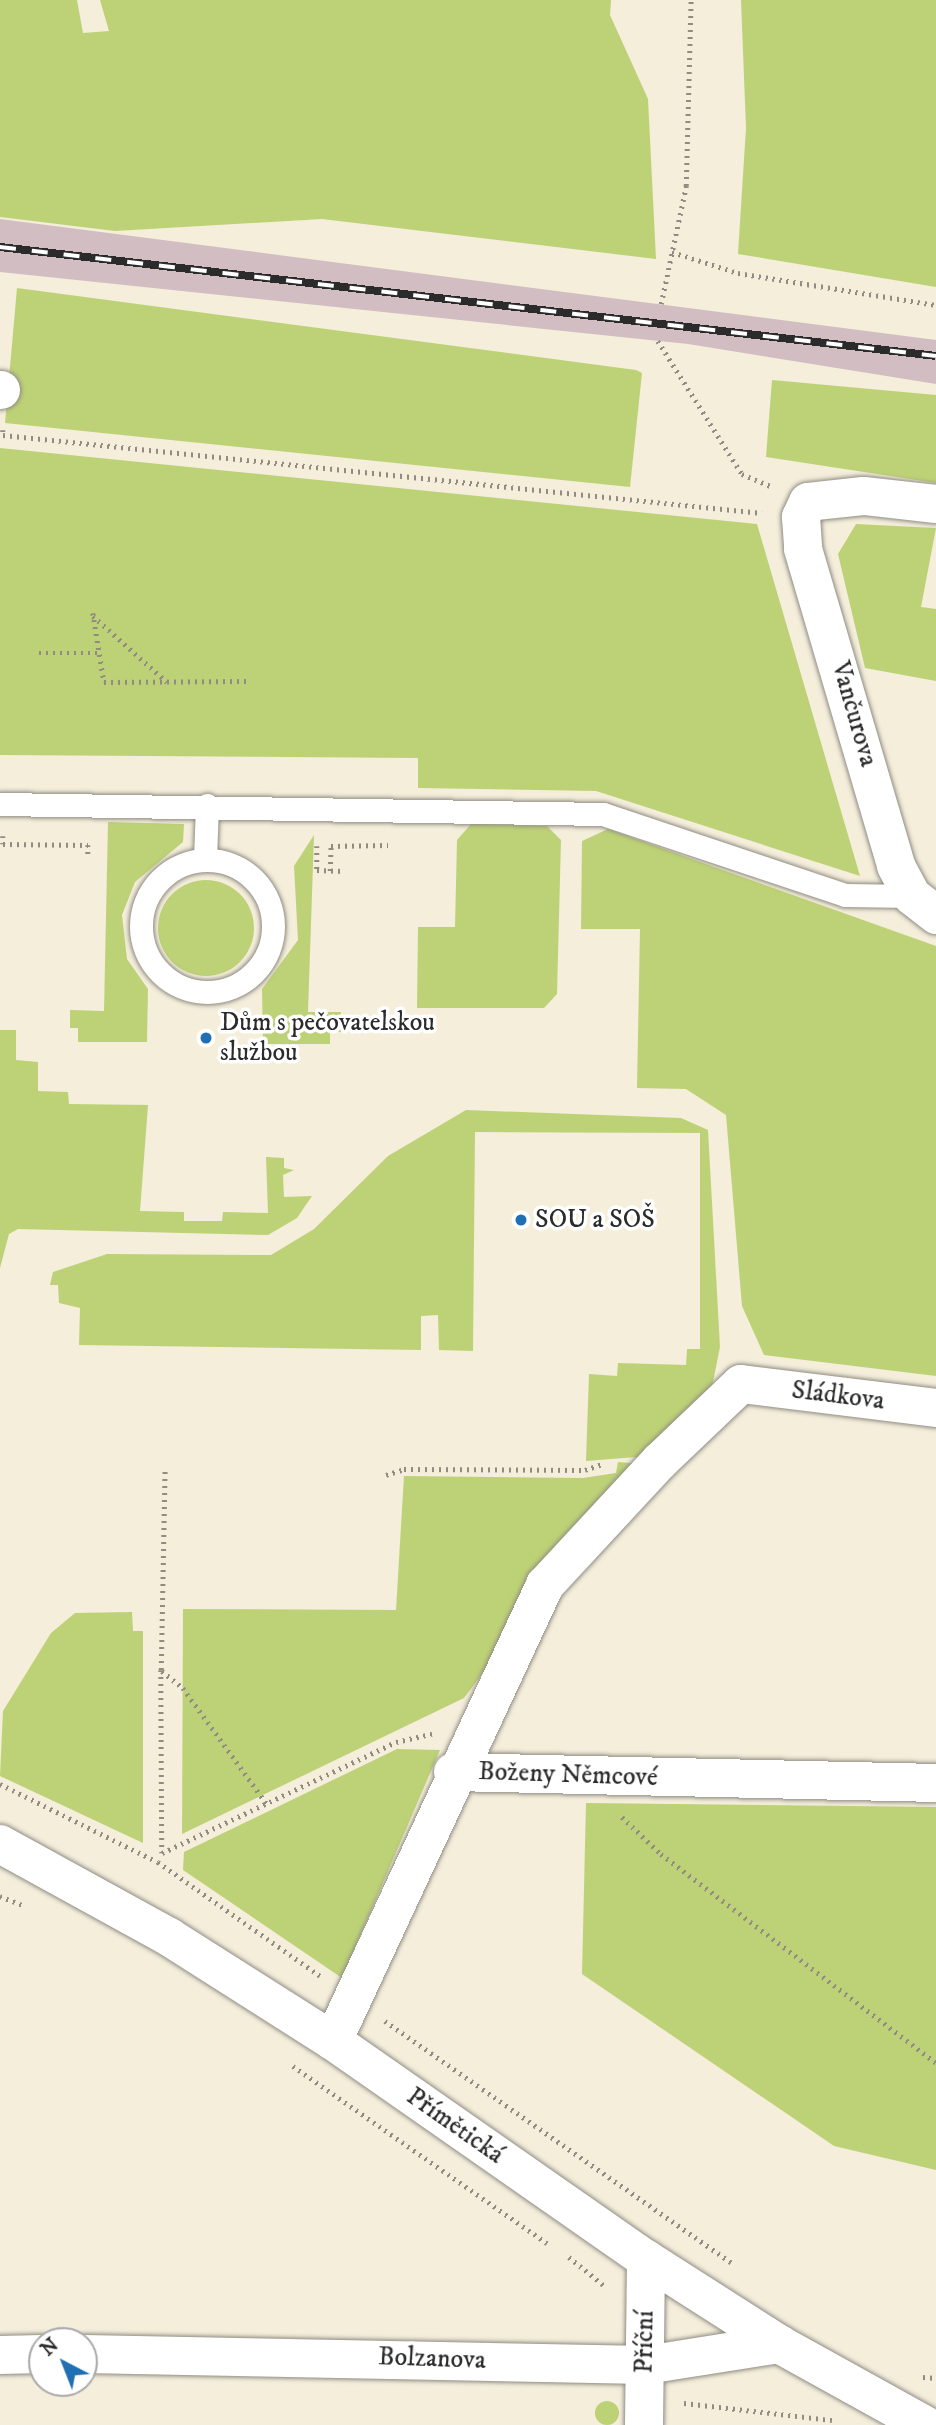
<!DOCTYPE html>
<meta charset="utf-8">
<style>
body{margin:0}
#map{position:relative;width:936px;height:2425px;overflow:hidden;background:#f4eedb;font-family:"IM FELL DW Pica",serif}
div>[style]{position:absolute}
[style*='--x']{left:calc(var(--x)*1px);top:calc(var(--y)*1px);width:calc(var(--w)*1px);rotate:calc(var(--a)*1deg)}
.industrial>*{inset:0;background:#d2bec2}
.green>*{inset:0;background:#bdd276}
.round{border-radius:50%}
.path>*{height:4.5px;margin-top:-2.25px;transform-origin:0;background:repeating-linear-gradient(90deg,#908c83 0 2px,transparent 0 7px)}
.roads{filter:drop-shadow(0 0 2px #908c83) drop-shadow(0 0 2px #908c83)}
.lane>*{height:23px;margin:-11.5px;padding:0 11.5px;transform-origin:11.5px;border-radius:11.5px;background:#fff}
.lane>.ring{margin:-11.5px;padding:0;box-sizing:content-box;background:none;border:23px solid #fff;border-radius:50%}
.street>*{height:38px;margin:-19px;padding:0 19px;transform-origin:19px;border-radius:19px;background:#fff}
.secondary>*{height:38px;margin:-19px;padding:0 19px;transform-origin:19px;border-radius:19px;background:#fff}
.rail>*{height:8px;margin-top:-4px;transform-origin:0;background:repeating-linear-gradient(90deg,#fff 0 16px,#2b2b2b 0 32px);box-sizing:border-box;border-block:2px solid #2b2b2b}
.path-bridge>*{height:4.5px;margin-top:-2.25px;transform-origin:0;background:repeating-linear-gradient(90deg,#908c83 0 2px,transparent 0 7px)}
.dots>*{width:19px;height:19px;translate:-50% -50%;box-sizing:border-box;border:4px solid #fff;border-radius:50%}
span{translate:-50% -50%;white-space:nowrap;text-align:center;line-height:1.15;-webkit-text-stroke:7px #fff;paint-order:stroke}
.street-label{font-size:26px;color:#2b2b2b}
.poi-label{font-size:26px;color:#2b2b2b}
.left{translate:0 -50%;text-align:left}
.north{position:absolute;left:28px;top:2327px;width:70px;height:70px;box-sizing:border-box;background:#fff;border:2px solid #aaa;border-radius:50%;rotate:318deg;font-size:19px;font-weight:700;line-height:28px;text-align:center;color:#2b2b2b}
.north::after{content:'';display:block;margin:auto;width:24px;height:32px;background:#1f6fb2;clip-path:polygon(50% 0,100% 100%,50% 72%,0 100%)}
</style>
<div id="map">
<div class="industrial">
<div style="clip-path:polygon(0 219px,936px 340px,936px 384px,688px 344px,0 272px)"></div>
</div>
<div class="green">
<div style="clip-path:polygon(0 0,77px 0,83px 33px,109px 31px,100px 0,611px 0,610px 15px,648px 99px,656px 259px,322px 219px,115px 231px,0 217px)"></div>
<div style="clip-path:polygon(741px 0,936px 0,936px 287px,738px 254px,746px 128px)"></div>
<div style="clip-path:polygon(17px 288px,636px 370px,642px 373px,630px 487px,5px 423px)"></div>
<div style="clip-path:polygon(772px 380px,936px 395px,936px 483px,766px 457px)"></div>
<div style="clip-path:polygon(0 448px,757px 524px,860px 876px,596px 791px,418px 788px,418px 758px,0 755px)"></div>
<div style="clip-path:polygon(856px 524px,936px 528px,921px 607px,936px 609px,936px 681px,865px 668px,838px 554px)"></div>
<div style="clip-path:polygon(108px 822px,184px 824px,183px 842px,135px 882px,122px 915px,127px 959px,148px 989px,147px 1042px,78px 1042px,78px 1028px,70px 1028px,70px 1010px,104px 1011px)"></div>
<div style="clip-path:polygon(471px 824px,547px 826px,561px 840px,557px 994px,544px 1008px,417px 1008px,418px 927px,455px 927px,457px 840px)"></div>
<div style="clip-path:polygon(608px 829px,936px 946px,936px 1376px,764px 1355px,742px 1306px,726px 1115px,686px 1089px,637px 1088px,640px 929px,581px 929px,582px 841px)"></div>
<div style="clip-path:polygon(314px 835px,308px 1012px,341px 1012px,341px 1032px,330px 1031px,330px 1044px,263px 1044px,262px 989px,298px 940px,294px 866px)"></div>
<div class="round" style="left:158px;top:880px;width:96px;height:96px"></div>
<div style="clip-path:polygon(0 1030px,16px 1030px,16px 1060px,38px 1062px,38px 1091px,68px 1092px,69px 1104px,148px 1105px,140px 1211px,184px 1212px,184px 1221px,222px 1221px,223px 1212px,268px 1213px,266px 1157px,284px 1158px,284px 1168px,294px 1170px,283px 1175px,284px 1197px,312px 1196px,297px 1218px,268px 1235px,18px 1229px,9px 1234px,0 1268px)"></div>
<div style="clip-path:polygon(466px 1110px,681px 1118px,708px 1130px,720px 1347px,712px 1387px,649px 1456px,586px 1461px,589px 1374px,617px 1376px,618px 1363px,686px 1365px,687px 1349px,700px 1349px,700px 1133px,475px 1132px,473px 1351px,439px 1350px,438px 1315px,421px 1316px,421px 1350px,79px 1345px,80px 1308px,59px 1303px,58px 1285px,50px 1285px,53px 1272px,107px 1254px,271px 1255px,314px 1229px,388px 1156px)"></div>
<div style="clip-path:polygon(618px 1462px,642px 1464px,464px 1698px,182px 1834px,183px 1609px,396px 1610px,404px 1476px,583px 1478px,616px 1473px)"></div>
<div style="clip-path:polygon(132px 1612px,133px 1631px,143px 1631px,143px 1843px,0 1776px,3px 1711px,51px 1633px,75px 1613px)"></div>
<div style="clip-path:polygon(397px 1749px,440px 1750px,342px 1978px,183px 1870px,184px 1852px)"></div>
<div style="clip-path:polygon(586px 1803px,936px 1807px,936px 2170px,834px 2146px,582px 1974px)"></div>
<div class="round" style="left:595px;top:2401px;width:24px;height:24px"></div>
</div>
<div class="path">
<div style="--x:672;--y:252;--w:69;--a:17.7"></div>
<div style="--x:738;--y:273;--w:201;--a:9.2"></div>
<div style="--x:661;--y:304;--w:121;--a:-78"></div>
<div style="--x:686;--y:186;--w:186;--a:-88.5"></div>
<div style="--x:658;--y:341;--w:157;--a:57.7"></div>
<div style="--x:742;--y:474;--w:33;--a:23"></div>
<div style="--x:3;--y:430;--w:5;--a:90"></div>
<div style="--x:3;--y:435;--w:763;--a:5.87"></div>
<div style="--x:93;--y:613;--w:70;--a:80.9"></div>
<div style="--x:104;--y:682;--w:145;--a:-0.4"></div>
<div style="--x:93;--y:616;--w:99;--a:41.7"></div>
<div style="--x:39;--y:653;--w:61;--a:0"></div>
<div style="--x:3;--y:836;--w:8;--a:90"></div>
<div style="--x:3;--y:844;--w:85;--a:0.7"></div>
<div style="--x:88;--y:845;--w:13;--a:90"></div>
<div style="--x:317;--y:846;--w:24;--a:90"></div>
<div style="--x:317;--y:870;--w:26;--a:2"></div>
<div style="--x:330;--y:871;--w:25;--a:-88"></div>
<div style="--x:331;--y:846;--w:57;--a:-1"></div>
<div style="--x:386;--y:1475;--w:19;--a:-18"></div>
<div style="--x:404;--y:1469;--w:181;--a:0.3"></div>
<div style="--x:585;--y:1470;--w:18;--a:-19"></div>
<div style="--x:161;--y:1670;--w:183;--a:89.7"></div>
<div style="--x:162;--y:1853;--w:259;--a:-25.4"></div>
<div style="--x:396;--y:1742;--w:37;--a:-13"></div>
<div style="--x:162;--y:1671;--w:27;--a:39"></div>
<div style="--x:183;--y:1688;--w:143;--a:54.1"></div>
<div style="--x:0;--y:1784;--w:176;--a:26.3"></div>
<div style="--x:158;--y:1862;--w:198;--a:35.1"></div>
<div style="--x:622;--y:1817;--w:54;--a:43.5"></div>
<div style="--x:661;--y:1854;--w:345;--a:37.2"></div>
<div style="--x:0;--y:1896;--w:24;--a:22"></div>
<div style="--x:385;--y:2021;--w:422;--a:34.9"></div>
<div style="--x:293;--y:2066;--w:310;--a:34.9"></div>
<div style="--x:569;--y:2257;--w:48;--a:39"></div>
<div style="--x:923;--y:2377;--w:13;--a:4"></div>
<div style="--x:684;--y:2403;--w:149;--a:6.6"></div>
</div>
<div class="roads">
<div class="lane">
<div style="--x:0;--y:804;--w:603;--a:0.95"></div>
<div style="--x:603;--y:814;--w:255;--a:18.5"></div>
<div style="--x:845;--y:895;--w:67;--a:0.9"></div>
<div style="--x:205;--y:859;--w:54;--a:-87.9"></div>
<div class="ring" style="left:141px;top:860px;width:109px;height:109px"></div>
</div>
<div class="street">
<div style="--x:0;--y:390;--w:1;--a:0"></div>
<div style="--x:936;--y:504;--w:73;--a:-173.7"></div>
<div style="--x:863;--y:496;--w:55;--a:173.8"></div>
<div style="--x:808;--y:502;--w:17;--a:115"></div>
<div style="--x:801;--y:517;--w:32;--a:86"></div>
<div style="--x:803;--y:549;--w:330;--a:73.6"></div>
<div style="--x:896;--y:866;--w:34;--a:62"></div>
<div style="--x:912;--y:896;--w:31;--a:38"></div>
<div style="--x:453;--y:1772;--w:483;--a:1.3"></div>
<div style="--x:333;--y:2041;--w:503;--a:-65.07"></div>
<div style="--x:545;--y:1585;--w:168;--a:-47.2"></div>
<div style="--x:659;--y:1462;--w:113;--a:-43.6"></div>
<div style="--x:741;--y:1384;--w:196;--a:7"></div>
<div style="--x:84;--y:2354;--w:562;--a:1.12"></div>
<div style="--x:646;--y:2365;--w:135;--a:-9"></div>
<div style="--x:0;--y:2355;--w:42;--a:-1.4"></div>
<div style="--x:644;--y:2425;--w:166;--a:-89.3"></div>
</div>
<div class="secondary">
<div style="--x:0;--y:1844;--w:193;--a:28.8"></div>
<div style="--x:169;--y:1937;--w:194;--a:32.4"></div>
<div style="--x:333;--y:2041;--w:381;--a:34.9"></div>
<div style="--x:646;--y:2259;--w:158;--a:32.6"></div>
<div style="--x:779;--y:2344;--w:167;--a:29"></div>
</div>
</div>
<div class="rail">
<div style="--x:0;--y:247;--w:942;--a:6.64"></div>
</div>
<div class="path-bridge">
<div style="--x:161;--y:1670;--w:201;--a:-88.9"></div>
</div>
<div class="dots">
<div style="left:206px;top:1038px;background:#1f6fb2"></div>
<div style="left:521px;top:1220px;background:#1f6fb2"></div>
</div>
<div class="street-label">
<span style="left:854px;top:714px;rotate:74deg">Vančurova</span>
<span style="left:838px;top:1396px;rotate:7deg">Sládkova</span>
<span style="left:568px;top:1775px;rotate:2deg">Boženy Němcové</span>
<span style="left:455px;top:2126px;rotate:35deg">Přímětická</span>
<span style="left:645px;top:2342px;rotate:-89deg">Příční</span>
<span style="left:432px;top:2359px;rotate:2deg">Bolzanova</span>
</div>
<div class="poi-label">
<span class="left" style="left:220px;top:1038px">Dům s pečovatelskou<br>službou</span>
<span class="left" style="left:535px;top:1220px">SOU a SOŠ</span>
</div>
<div class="north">N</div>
</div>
